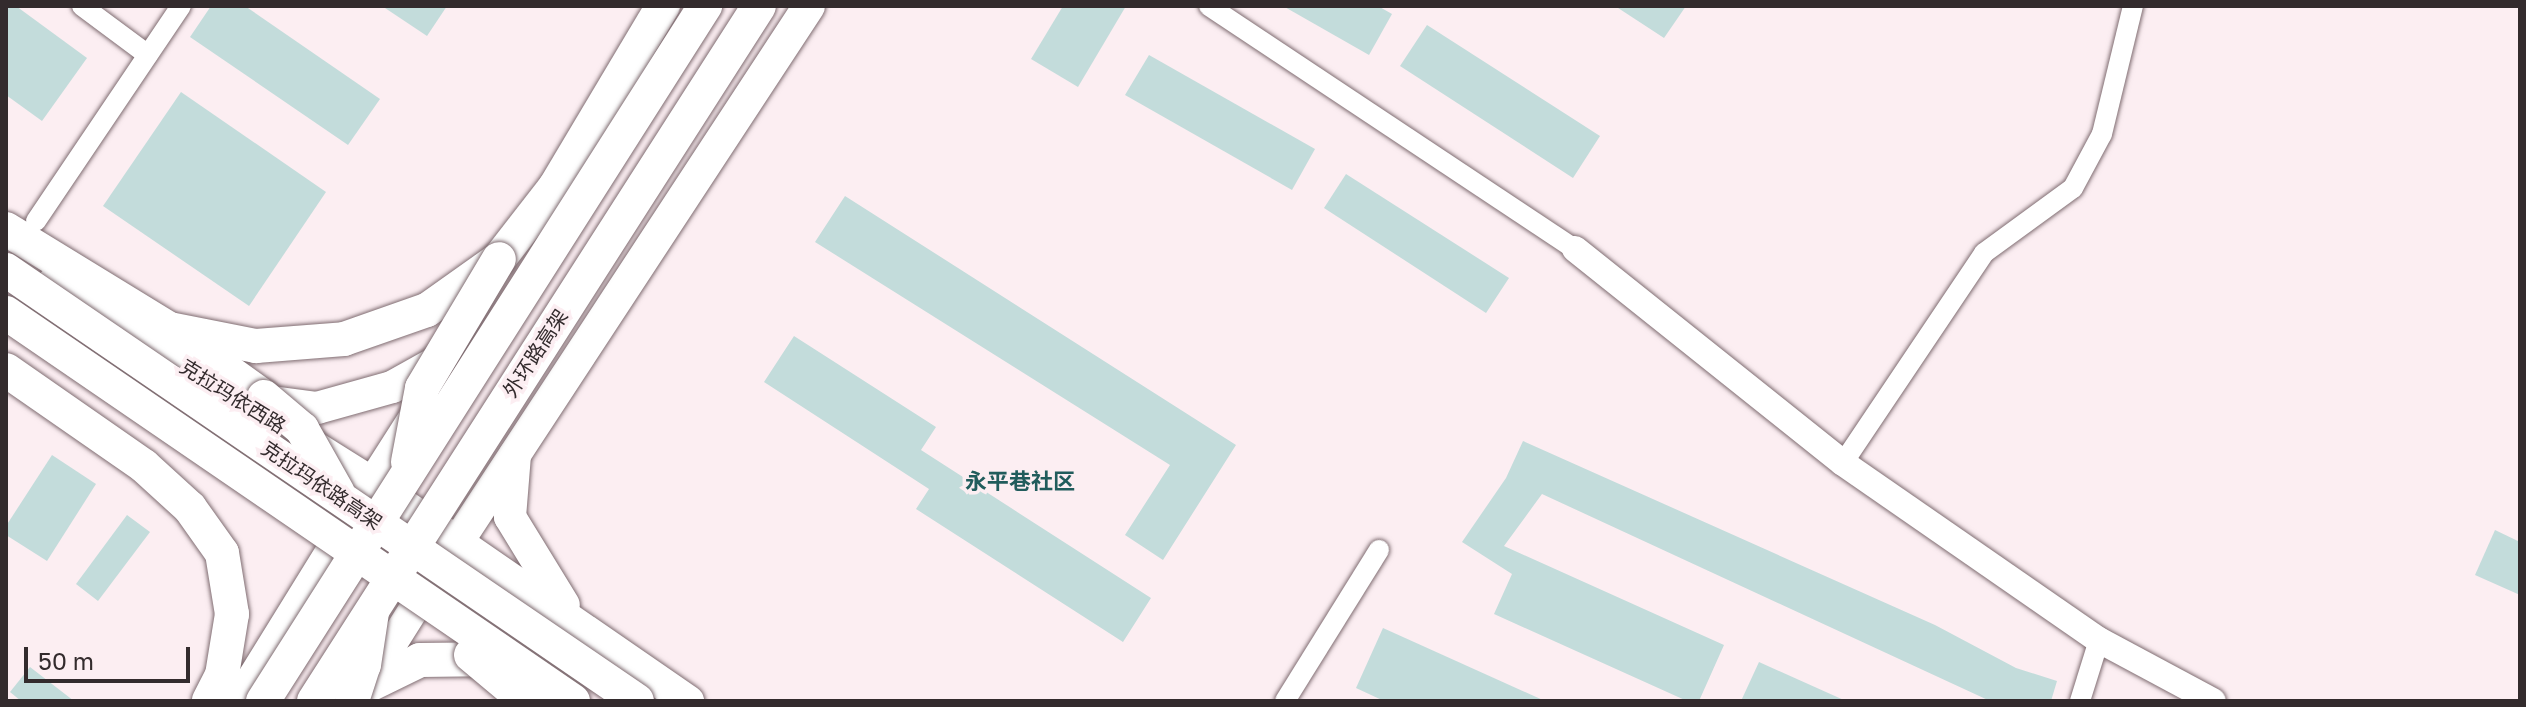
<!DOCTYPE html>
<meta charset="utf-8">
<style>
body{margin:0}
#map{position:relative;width:2526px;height:707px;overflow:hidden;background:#fceef2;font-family:"Golos Text","Noto Sans SC",sans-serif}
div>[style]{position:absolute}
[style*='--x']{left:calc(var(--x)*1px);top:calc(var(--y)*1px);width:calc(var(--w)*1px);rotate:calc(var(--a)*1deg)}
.building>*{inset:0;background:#c3dcdb}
.roads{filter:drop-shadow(0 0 2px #7f6c71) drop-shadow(0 0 2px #7f6c71)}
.minor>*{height:20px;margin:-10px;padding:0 10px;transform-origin:10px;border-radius:10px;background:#fff}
.tertiary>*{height:26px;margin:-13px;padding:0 13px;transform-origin:13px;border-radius:13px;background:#fff}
.secondary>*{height:30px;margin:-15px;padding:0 15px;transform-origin:15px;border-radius:15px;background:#fff}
.primary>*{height:32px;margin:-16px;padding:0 16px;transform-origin:16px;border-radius:16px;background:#fff}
.trunk>*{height:34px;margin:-17px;padding:0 17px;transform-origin:17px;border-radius:17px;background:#fff}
.bridges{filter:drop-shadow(0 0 2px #7f6c71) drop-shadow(0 0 2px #7f6c71)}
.trunk-bridge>*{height:34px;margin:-17px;padding:0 17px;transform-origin:17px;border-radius:17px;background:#fff}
span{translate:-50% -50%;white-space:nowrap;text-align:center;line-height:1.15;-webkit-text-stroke:7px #fceef2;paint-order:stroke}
.street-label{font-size:20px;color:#332b2d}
.neighbourhood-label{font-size:22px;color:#215c5c;font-weight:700}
.frame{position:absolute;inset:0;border:8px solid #332b2d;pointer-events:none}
.scale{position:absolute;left:24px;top:647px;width:166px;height:36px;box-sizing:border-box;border:4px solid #332b2d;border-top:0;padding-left:10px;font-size:24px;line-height:28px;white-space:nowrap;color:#332b2d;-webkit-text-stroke:6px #fceef2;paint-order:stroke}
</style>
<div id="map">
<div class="building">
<div style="clip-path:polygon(6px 6px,16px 6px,87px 58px,42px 121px,6px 95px)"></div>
<div style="clip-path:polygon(211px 6px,245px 6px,380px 99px,348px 145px,190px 37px)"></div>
<div style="clip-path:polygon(382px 6px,447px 6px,427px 36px)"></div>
<div style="clip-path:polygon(1063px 6px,1126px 6px,1078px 87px,1031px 59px)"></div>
<div style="clip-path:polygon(1283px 6px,1378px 6px,1392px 14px,1369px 55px)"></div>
<div style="clip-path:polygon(1615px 6px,1686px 6px,1664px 38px)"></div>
<div style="clip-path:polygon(1427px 25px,1600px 136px,1573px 178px,1400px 66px)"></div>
<div style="clip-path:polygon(1149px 55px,1315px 149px,1292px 190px,1125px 95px)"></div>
<div style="clip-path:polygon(181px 92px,326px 192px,249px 306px,103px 206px)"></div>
<div style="clip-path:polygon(1346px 174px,1509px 278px,1486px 313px,1324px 208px)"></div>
<div style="clip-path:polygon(845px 196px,1236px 445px,1163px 560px,1125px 535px,1170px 465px,815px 242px)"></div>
<div style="clip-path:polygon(794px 336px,936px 427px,921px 450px,1151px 598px,1123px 642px,916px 509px,929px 489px,764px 382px)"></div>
<div style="clip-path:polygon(1523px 441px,1935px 625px,2016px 668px,2057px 681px,2051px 701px,1990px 701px,1542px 494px,1504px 546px,1724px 645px,1699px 701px,1687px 701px,1494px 614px,1512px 574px,1462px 542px,1506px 478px)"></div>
<div style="clip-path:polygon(52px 455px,96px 484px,47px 561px,6px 535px,6px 526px)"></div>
<div style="clip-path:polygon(127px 515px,150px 532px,98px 601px,76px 584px)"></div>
<div style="clip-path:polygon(2495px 530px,2520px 542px,2520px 595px,2475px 575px)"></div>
<div style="clip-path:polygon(1383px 628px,1545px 701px,1384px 701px,1356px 688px)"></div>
<div style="clip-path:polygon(1759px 662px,1846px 701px,1741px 701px)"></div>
<div style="clip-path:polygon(30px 667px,74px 701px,21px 701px,10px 692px)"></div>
</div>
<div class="roads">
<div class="minor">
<div style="--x:82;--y:6;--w:82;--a:36.6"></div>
<div style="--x:1209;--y:6;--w:439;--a:33.6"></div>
<div style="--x:36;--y:221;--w:259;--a:-56"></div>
<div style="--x:1843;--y:463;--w:253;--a:-56.1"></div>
<div style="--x:1984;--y:253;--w:110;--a:-36.1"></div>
<div style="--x:2073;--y:188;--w:61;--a:-61.8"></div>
<div style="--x:2102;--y:134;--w:132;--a:-76.4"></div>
<div style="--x:1285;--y:701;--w:178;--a:-58.1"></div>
<div style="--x:2080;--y:701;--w:64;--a:-72.7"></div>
</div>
<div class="tertiary">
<div style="--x:1575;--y:249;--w:343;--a:38.6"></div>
<div style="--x:1843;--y:463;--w:311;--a:34.7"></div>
<div style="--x:2099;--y:640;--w:129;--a:28.2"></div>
</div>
<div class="secondary">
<div style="--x:361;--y:693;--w:109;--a:-57.8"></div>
<div style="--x:238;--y:701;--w:185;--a:-58.3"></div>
</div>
<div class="primary">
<div style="--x:53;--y:283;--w:378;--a:32.1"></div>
<div style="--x:373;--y:484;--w:383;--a:34.6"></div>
<div style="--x:257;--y:400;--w:61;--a:7.6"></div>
<div style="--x:317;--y:408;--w:78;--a:-15.6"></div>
<div style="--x:392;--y:387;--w:60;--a:-29.1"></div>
<div style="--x:515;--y:455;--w:62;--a:94.6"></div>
<div style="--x:510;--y:517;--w:103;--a:58.5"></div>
<div style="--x:362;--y:500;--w:102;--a:-57.4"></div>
<div style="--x:447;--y:558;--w:660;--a:-56.74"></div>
</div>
<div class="trunk">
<div style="--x:6;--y:229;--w:191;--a:31.5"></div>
<div style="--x:169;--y:329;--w:117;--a:35.6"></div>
<div style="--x:169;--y:329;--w:89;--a:11.1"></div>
<div style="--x:256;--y:346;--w:88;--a:-4.5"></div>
<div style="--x:344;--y:339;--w:88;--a:-19.3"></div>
<div style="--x:427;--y:310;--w:88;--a:-35.3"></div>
<div style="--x:499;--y:259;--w:91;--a:-52.1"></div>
<div style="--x:555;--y:187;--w:211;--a:-59.2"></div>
<div style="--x:6;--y:370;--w:168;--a:34.8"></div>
<div style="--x:144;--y:466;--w:62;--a:42.4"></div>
<div style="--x:190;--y:508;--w:55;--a:54.6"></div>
<div style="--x:222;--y:553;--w:62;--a:80.7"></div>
<div style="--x:232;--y:614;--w:62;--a:99.3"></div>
<div style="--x:222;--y:675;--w:29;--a:117"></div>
<div style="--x:365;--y:687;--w:61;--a:-26.1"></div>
<div style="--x:420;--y:660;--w:82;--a:-0.7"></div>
</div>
</div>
<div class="bridges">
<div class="trunk-bridge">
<div style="--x:6;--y:270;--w:764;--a:34.33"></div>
<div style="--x:6;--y:313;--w:687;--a:34.38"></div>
<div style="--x:264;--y:397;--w:50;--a:40.1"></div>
<div style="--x:302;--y:429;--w:73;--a:60.6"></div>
<div style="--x:408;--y:462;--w:75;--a:-79.3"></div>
<div style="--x:422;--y:388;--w:150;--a:-59.2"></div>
<div style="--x:471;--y:655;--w:72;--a:39.9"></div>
<div style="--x:263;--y:701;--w:824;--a:-57.54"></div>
<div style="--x:314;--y:701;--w:825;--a:-57.37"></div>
<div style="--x:352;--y:701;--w:38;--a:-72"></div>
<div style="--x:364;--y:665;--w:54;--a:-81.4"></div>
</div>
</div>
<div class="street-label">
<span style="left:535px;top:353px;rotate:-57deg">外环路高架</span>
<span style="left:233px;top:396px;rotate:32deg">克拉玛依西路</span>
<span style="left:322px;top:485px;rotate:34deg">克拉玛依路高架</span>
</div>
<div class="neighbourhood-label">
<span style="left:1020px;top:481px">永平巷社区</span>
</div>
<div class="frame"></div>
<div class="scale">50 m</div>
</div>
